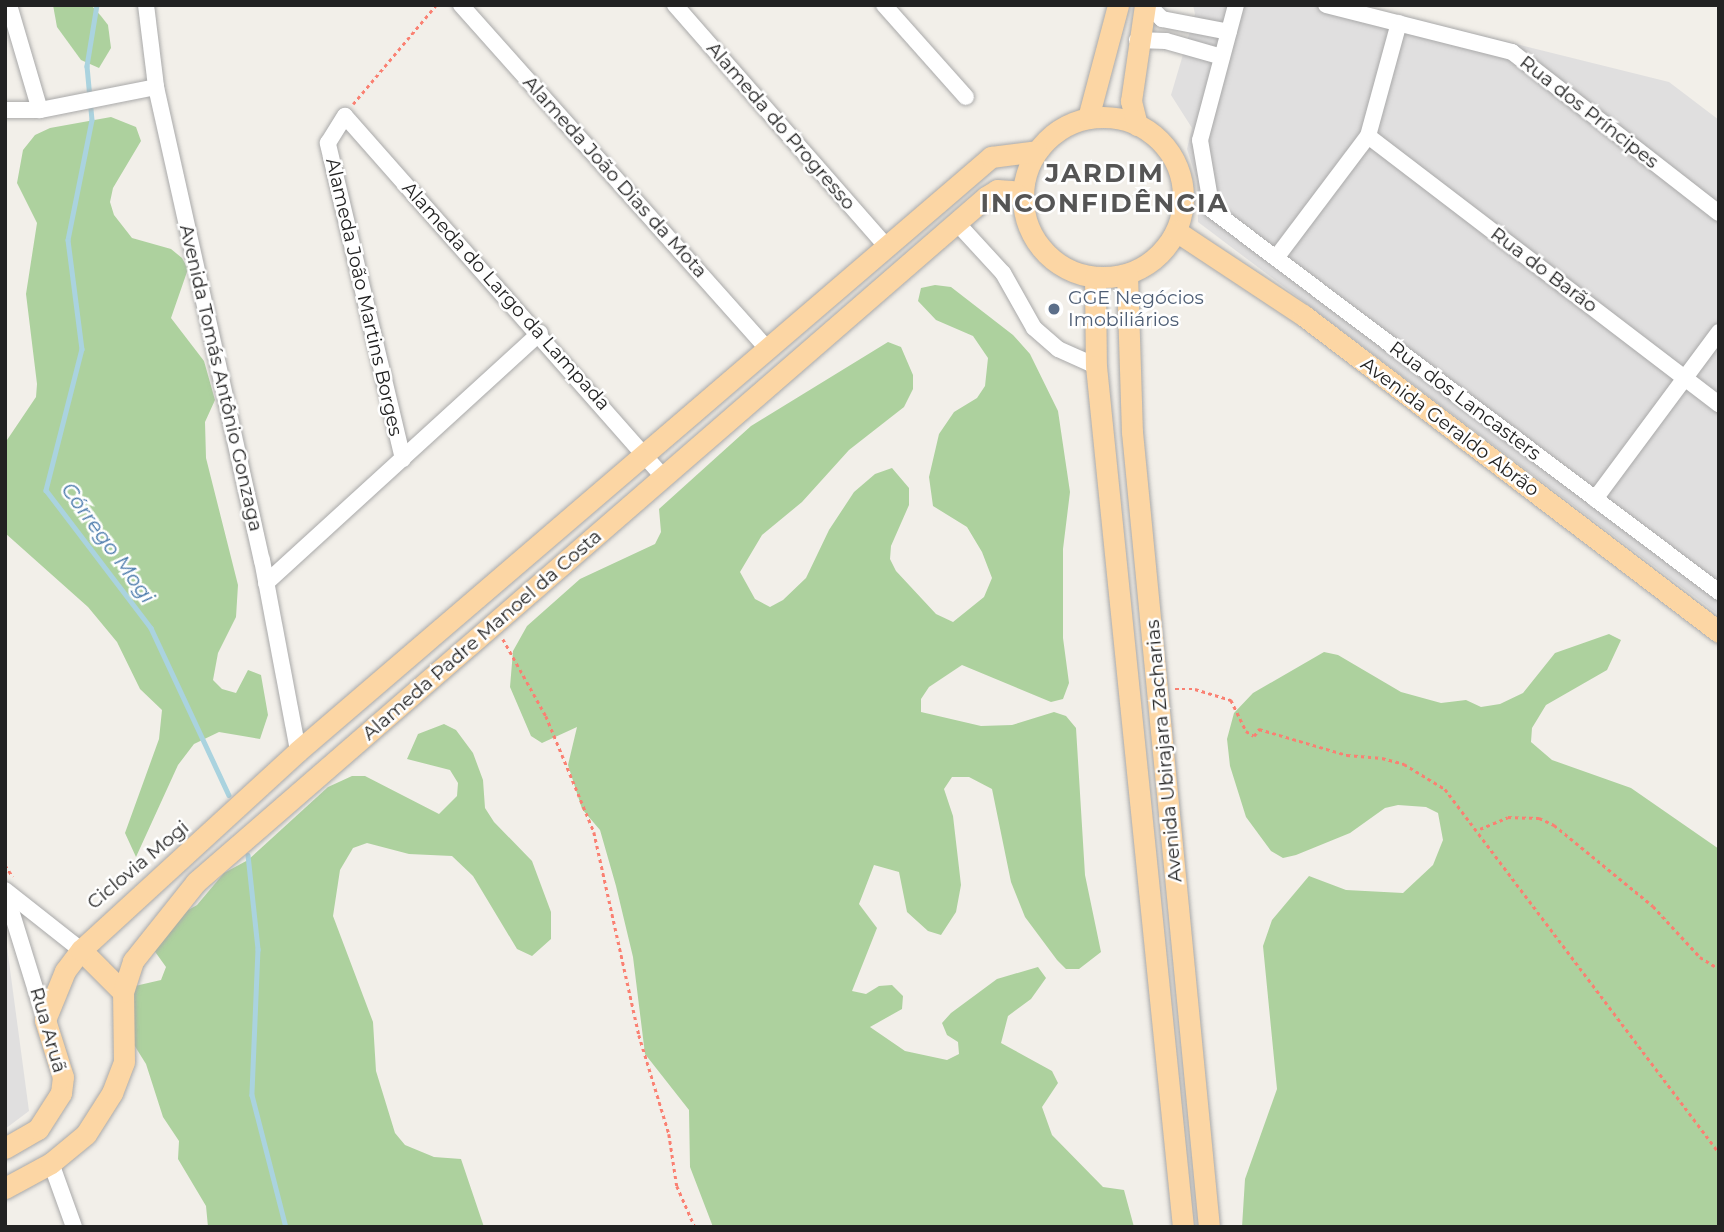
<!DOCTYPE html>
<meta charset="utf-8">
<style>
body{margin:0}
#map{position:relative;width:1724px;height:1232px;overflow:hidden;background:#f2efe9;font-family:Montserrat,sans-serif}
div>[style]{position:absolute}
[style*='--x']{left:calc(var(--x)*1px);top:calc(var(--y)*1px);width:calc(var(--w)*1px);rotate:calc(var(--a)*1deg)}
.residential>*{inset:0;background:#e0dfdf}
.forest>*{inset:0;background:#add19e}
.stream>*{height:4.5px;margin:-2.25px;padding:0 2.25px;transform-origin:2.25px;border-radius:2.25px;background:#aad3df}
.path>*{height:2.5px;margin-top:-1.25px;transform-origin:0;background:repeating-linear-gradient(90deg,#fa8072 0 3.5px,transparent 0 7px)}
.roads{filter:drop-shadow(0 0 2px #a9a9a9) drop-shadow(0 0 2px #a9a9a9)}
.minor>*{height:16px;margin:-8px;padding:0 8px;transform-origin:8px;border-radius:8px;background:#fff}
.major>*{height:21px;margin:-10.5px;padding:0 10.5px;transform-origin:10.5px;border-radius:10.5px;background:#fcd6a4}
.major>.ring{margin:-10.5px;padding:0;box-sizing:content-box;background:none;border:21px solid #fcd6a4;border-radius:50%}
.dots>*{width:19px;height:19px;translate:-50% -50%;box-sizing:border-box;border:4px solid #fff;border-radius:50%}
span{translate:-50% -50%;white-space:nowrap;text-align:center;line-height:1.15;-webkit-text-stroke:5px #fff;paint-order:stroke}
.street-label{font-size:19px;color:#222}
.service-label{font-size:19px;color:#4e5e75}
.left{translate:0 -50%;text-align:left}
.water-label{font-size:21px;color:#4a7aab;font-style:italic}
.district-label{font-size:26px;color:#555;font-weight:700;letter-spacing:2px}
.frame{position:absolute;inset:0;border:7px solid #222;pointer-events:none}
</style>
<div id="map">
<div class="residential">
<div style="clip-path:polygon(1193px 5px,1358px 5px,1669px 82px,1719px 120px,1719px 615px,1198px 222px,1197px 180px,1187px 149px,1192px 128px,1171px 95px,1195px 14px)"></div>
<div style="clip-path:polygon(5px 932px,29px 1111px,5px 1129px)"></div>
</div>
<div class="forest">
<div style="clip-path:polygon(53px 5px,91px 5px,101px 16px,108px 25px,111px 48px,99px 68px,81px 60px,57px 27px)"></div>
<div style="clip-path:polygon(111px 117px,136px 127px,141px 141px,113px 188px,110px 202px,114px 215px,132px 238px,171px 249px,182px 258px,188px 269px,171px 318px,204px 361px,215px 400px,205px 422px,206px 458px,238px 585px,236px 617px,218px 653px,213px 680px,222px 689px,236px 693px,248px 670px,261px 675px,268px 715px,260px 739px,219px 732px,194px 744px,178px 765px,136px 857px,125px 833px,159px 739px,162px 710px,140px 689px,117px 642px,88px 607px,5px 533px,5px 443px,36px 397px,37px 384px,26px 294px,37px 223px,17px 183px,23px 150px,35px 135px,50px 128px)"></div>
<div style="clip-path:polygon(935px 285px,951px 287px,1013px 335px,1030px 354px,1058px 411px,1070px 492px,1063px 549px,1063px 638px,1069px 683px,1063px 699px,1051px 702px,962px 665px,929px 687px,921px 699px,921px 712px,981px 726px,1012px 725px,1054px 712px,1066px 716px,1076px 728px,1085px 875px,1101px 952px,1079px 969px,1066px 969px,1057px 960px,1025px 917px,1011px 882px,992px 789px,969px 777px,952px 777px,944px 789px,953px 816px,961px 885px,956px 912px,941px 935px,928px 931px,907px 912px,899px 872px,874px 865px,859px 904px,877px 928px,852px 991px,866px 994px,879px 986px,892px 985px,903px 996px,902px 1009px,870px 1027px,905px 1051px,947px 1060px,959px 1054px,958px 1042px,947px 1035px,942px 1023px,951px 1013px,997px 979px,1038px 967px,1046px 978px,1031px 999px,1008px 1016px,1001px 1043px,1052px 1071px,1058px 1083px,1042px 1107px,1052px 1135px,1103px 1187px,1124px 1190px,1134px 1227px,713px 1227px,690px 1167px,689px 1110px,645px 1054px,633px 957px,616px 886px,600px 830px,582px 809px,568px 765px,577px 727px,542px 743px,531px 736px,510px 687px,513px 651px,527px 626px,580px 579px,655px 544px,661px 532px,659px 509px,751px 426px,888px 342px,901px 347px,913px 375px,913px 389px,904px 407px,849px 450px,802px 502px,762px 535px,740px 572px,755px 599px,770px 607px,783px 600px,806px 578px,829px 530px,854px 492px,875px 474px,892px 468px,909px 488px,909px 505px,891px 546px,890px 559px,896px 571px,936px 614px,953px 622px,984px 597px,992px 578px,982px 552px,967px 527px,933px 506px,929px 477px,939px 434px,954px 412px,977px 398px,985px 386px,988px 358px,973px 336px,936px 320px,918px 301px,921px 288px)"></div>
<div style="clip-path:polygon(1609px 634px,1621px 640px,1607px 670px,1546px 705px,1532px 728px,1531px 742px,1552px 760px,1631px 788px,1719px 849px,1719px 1227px,1242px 1227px,1245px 1179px,1277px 1089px,1263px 946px,1272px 920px,1309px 876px,1346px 890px,1403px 893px,1433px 865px,1443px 840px,1438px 813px,1426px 807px,1398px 805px,1385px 808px,1350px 833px,1296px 855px,1283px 858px,1271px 851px,1246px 817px,1230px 766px,1227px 739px,1234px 713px,1253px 693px,1324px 652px,1338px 655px,1401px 692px,1441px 703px,1466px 700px,1481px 707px,1500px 704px,1523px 693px,1555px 653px)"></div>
<div style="clip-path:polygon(444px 724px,456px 730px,473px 753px,483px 780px,485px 808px,494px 822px,532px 861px,551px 912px,551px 939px,532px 956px,517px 949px,473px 876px,452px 856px,409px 854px,367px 843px,353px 848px,340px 870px,333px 916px,373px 1022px,376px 1071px,395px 1133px,405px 1145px,434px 1157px,461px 1159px,484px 1227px,208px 1227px,206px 1206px,178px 1159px,179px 1141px,163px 1117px,146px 1064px,131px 1040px,129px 999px,135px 986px,161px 980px,166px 967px,151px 946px,176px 917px,197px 905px,224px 873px,248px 860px,328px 787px,352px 776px,365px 776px,439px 814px,457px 796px,458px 783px,450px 770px,407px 759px,418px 734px)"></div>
</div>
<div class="stream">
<div style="--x:97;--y:5;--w:62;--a:99.3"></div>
<div style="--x:87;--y:66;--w:54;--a:84.7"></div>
<div style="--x:92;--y:120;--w:122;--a:101.3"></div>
<div style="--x:68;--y:240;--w:110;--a:82.7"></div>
<div style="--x:82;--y:349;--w:146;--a:104.3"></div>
<div style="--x:46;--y:490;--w:173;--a:52.7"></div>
<div style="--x:151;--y:628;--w:184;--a:65"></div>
<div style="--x:248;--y:855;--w:95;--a:83.9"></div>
<div style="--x:258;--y:949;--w:146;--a:92.4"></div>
<div style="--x:252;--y:1095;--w:136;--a:75.6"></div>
</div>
<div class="path">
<div style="--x:353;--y:104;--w:129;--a:-50"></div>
<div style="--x:503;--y:639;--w:88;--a:60.8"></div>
<div style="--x:546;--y:716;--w:126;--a:67.5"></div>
<div style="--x:594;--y:832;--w:208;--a:77.5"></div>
<div style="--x:639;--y:1035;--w:103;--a:73.1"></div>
<div style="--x:669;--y:1134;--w:53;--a:81.3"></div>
<div style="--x:677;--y:1186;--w:45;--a:66.3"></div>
<div style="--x:1175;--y:689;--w:20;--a:0"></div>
<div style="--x:1195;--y:689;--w:38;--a:17"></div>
<div style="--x:1231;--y:700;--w:34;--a:64"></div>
<div style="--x:1246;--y:731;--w:9;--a:32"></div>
<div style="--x:1254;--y:736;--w:9;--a:-54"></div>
<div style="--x:1259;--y:729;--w:92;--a:16.5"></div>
<div style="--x:1347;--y:755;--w:35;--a:5"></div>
<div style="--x:1382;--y:758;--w:23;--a:15"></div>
<div style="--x:1404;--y:764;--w:48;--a:31.4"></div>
<div style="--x:1445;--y:789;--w:456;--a:53"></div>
<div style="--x:1480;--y:829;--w:30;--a:-23"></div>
<div style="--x:1508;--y:817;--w:31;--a:2"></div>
<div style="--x:1539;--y:818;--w:17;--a:25"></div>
<div style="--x:1554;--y:825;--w:128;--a:39.3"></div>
<div style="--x:1653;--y:906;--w:69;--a:47.3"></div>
<div style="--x:1700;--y:957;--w:22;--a:32"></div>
<div style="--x:5;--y:865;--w:14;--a:56"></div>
</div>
<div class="roads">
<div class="minor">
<div style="--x:9;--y:5;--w:109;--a:73.6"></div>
<div style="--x:146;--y:5;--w:83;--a:83"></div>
<div style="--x:156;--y:87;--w:485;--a:77.4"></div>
<div style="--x:262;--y:560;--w:194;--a:79.3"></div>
<div style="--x:461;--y:5;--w:461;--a:48.3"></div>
<div style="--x:675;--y:5;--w:322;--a:48.8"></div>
<div style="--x:884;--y:5;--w:123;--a:48.3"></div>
<div style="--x:1148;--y:5;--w:20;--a:45"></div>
<div style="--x:1162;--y:19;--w:68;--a:11"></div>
<div style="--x:1236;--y:5;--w:140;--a:104.9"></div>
<div style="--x:1200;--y:140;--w:71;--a:80.3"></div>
<div style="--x:1212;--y:210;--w:635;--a:37"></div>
<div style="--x:1326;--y:5;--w:192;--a:14.2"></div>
<div style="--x:1512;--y:52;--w:262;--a:37.9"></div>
<div style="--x:1137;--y:40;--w:29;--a:2"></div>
<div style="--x:1166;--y:41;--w:58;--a:15.9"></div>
<div style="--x:5;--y:110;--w:35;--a:0"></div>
<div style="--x:40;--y:110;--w:118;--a:-11.2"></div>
<div style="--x:1368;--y:136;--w:442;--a:37.4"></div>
<div style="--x:957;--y:223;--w:68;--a:47.4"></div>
<div style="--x:1003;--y:273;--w:63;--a:60.6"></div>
<div style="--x:1034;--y:328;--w:32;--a:41"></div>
<div style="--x:1058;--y:349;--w:42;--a:24.1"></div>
<div style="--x:1276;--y:258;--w:153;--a:-53"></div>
<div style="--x:1368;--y:136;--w:117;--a:-74.7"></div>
<div style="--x:403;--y:459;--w:325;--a:-103.4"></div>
<div style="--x:328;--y:143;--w:32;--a:-58"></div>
<div style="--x:345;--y:116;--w:482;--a:48.6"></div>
<div style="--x:1595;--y:499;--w:208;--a:-53.4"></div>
<div style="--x:266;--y:583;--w:371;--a:-42.4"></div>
<div style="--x:5;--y:890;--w:97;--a:38.3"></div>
<div style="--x:5;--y:891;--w:135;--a:72.8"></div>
<div style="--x:51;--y:1163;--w:68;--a:70.2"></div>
</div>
<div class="major">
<div class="ring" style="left:1023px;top:117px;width:139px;height:139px"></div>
<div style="--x:1088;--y:118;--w:117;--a:-75.1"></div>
<div style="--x:1137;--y:125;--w:25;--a:-104"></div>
<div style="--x:1131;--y:101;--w:97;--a:-81.7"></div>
<div style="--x:1176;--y:231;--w:152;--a:33.5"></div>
<div style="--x:1303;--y:315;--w:523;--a:37.31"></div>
<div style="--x:1127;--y:274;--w:158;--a:88.2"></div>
<div style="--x:1132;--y:432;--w:799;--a:84.47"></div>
<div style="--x:1095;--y:277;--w:89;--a:89.4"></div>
<div style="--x:1096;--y:366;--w:865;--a:84.23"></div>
<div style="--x:81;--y:950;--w:59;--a:45"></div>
<div style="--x:5;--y:1148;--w:38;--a:-30"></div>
<div style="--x:38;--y:1129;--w:43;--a:-57.4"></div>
<div style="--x:61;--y:1093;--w:16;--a:-83"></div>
<div style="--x:63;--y:1077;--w:60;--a:-107.5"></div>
<div style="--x:45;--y:1020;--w:53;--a:-67.8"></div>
<div style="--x:65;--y:971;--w:26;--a:-53"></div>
<div style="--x:81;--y:950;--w:294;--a:-42.5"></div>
<div style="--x:298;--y:751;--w:913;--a:-40.6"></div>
<div style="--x:991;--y:157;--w:46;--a:-7.4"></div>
<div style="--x:5;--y:1188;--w:52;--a:-28.5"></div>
<div style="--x:51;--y:1163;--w:45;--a:-39.6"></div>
<div style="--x:86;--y:1134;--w:49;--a:-57.6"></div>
<div style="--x:112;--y:1093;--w:33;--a:-69"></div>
<div style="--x:124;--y:1062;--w:70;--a:-90.8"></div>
<div style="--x:123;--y:992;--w:33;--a:-72"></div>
<div style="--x:133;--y:961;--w:101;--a:-51.4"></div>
<div style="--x:196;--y:882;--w:1046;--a:-40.93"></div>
<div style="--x:986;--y:197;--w:13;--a:-32"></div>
<div style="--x:997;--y:190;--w:14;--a:4"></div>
<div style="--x:1011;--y:191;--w:15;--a:32"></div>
</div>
</div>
<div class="dots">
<div style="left:1054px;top:309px;background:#5c6f8a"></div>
</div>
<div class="street-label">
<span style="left:1589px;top:112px;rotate:38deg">Rua dos Príncipes</span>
<span style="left:781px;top:126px;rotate:49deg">Alameda do Progresso</span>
<span style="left:615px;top:177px;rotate:48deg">Alameda João Dias da Mota</span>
<span style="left:1544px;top:270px;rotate:37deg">Rua do Barão</span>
<span style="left:506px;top:296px;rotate:48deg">Alameda do Largo da Lampada</span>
<span style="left:364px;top:297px;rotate:77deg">Alameda João Martins Borges</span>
<span style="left:221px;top:378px;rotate:77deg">Avenida Tomás Antônio Gonzaga</span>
<span style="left:1465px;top:401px;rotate:37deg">Rua dos Lancasters</span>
<span style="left:1450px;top:427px;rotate:37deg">Avenida Geraldo Abrão</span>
<span style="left:482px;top:635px;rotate:-41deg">Alameda Padre Manoel da Costa</span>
<span style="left:1164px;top:751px;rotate:-95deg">Avenida Ubirajara Zacharias</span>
<span style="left:138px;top:865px;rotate:-40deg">Ciclovia Mogi</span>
<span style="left:48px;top:1030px;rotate:74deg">Rua Aruã</span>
</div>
<div class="service-label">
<span class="left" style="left:1068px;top:309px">GGE Negócios<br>Imobiliários</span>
</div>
<div class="water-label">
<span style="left:108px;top:543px;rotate:54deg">Córrego Mogi</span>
</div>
<div class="district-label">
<span style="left:1105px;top:189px">JARDIM<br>INCONFIDÊNCIA</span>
</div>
<div class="frame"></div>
</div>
